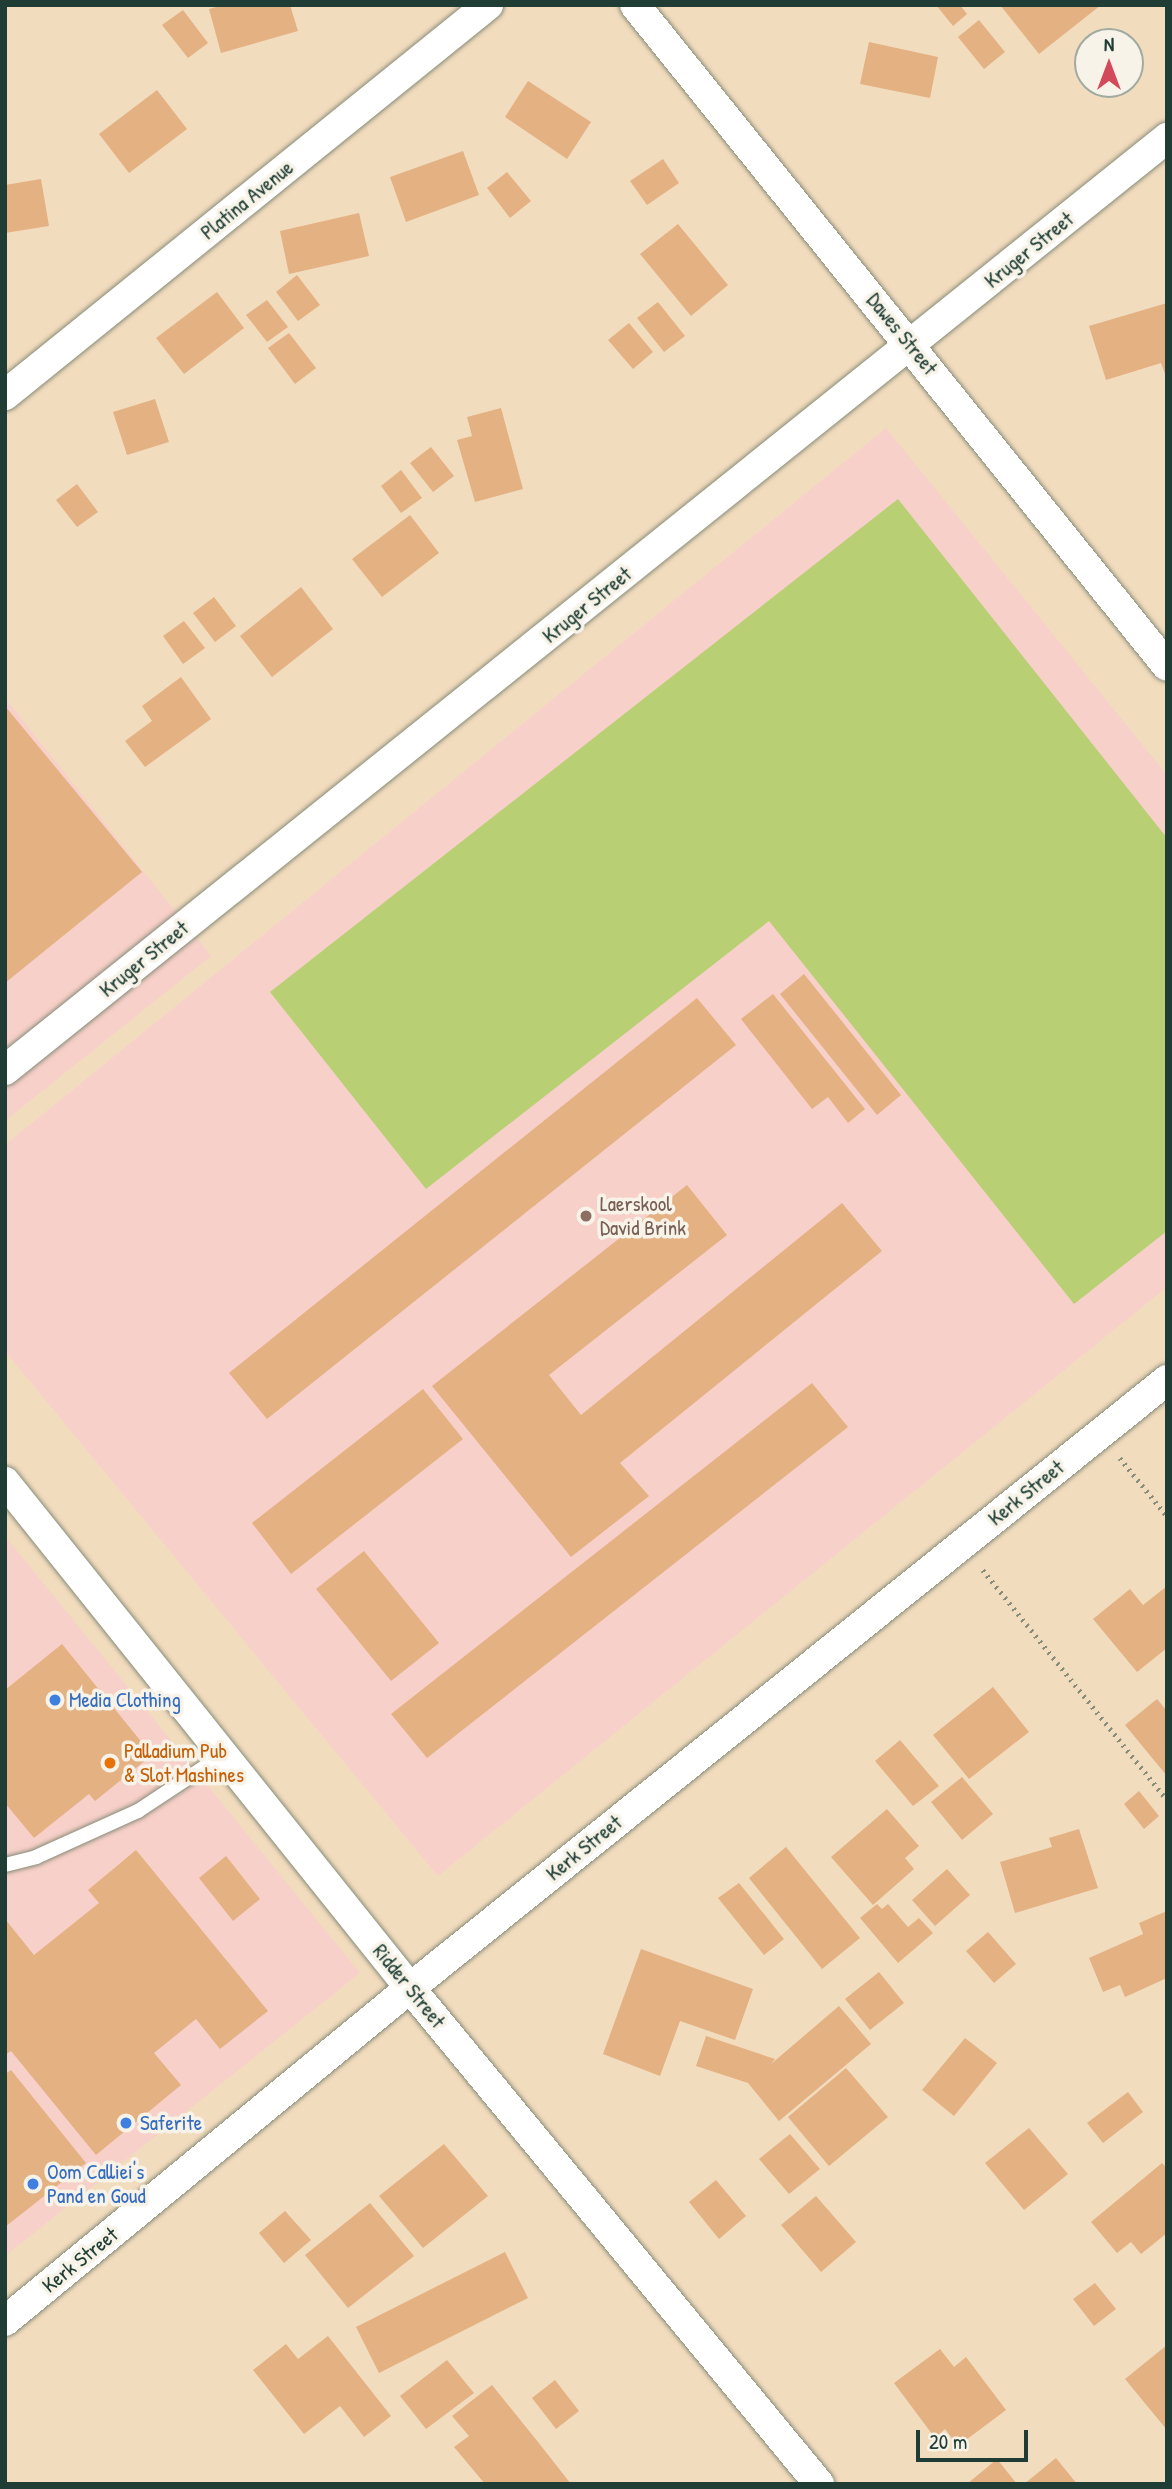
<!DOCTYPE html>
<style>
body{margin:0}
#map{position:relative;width:1172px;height:2489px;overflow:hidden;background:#f2dcbe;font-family:"Patrick Hand",sans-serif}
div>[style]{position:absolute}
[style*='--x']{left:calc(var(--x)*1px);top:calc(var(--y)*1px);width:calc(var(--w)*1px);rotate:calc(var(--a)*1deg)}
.built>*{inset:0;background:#f7d0c9}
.green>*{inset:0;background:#b9cf73}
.building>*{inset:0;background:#e4b183}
.path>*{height:4.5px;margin-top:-2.25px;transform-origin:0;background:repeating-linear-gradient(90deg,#888c79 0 2px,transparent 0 7px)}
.roads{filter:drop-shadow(0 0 2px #888c79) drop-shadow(0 0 2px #888c79)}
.service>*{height:14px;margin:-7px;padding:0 7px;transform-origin:7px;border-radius:7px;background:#fff}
.minor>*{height:30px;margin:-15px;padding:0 15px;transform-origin:15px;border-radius:15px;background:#fff}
.dots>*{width:19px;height:19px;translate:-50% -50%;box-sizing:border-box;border:4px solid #f7f3e8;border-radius:50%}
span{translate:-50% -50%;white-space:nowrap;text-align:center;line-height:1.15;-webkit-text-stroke:7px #f7f3e8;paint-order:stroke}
.street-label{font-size:21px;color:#1f3d34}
.education-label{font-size:21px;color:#785e54}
.left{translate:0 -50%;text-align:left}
.shop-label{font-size:21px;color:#366cbe}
.food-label{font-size:21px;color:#c56008}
.frame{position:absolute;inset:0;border:7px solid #1f3d34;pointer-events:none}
.north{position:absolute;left:1074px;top:28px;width:70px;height:70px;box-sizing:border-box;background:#f7f3e8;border:2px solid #a1aaa0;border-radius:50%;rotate:0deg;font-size:19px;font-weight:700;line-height:28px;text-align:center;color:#1f3d34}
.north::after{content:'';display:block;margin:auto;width:24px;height:32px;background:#d1495b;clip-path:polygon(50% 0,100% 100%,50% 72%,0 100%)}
.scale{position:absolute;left:916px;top:2430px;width:112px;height:32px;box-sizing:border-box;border:4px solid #1f3d34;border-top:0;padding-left:9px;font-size:21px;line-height:24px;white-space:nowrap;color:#1f3d34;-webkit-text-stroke:5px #f7f3e8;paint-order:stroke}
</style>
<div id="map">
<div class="built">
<div style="clip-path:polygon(886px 428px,1167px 775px,1167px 1287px,438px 1876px,5px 1351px,5px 1145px)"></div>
<div style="clip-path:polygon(5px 698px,211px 956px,5px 1121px)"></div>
<div style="clip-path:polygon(5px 1536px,360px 1973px,5px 2256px)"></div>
</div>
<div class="green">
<div style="clip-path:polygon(898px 499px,1167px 838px,1167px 1231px,1074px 1304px,769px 921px,426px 1189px,270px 992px)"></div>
</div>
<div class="building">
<div style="clip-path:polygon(223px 5px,290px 5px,298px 31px,221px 53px,209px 9px)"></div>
<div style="clip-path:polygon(936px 5px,960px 5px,967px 14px,953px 26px)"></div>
<div style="clip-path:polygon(1000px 5px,1101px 5px,1039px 54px)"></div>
<div style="clip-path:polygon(183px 10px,208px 43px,188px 58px,162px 25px)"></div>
<div style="clip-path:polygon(979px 20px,1005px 52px,984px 69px,958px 37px)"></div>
<div style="clip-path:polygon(869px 42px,938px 57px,930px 98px,860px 84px)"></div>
<div style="clip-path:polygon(528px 81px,591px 122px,567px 159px,505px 117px)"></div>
<div style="clip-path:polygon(157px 90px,187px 129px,129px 173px,99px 134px)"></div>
<div style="clip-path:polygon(463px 151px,479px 195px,406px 222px,390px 177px)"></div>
<div style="clip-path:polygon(663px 159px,679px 183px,647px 205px,630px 181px)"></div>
<div style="clip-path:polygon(507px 172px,531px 201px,510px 218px,487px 188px)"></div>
<div style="clip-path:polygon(41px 179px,49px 226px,5px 233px,5px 185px)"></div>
<div style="clip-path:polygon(359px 213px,369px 256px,289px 274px,280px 231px)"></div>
<div style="clip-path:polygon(678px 224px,728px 285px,691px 316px,640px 254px)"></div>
<div style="clip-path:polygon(297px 275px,320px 305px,298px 321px,276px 292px)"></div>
<div style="clip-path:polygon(217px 292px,244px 328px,184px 374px,156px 338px)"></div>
<div style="clip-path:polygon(267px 300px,288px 327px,267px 342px,246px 315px)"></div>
<div style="clip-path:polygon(658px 302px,685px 336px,664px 352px,637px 318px)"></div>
<div style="clip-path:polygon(1167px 303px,1167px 379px,1161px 363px,1106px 380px,1089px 326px)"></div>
<div style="clip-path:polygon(629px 323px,653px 352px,633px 369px,608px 340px)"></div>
<div style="clip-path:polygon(289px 333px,316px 368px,295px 384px,268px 348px)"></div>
<div style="clip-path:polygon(155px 399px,169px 442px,127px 455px,113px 412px)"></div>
<div style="clip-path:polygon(501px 408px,523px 489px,475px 502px,457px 440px,472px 436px,467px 417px)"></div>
<div style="clip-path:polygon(431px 447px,454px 476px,433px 492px,410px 463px)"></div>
<div style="clip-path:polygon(401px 470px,422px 498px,401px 513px,381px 486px)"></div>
<div style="clip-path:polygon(77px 484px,98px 512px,77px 527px,56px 500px)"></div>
<div style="clip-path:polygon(410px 515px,439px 553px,382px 597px,352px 559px)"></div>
<div style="clip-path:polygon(301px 587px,333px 629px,272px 677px,240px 636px)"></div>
<div style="clip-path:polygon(214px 597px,236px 626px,215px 642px,193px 613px)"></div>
<div style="clip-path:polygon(184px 621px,205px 648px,183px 664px,163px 636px)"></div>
<div style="clip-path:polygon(181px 677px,211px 719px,145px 767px,125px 741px,152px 721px,142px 706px)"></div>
<div style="clip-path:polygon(5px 706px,142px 872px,5px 983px)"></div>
<div style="clip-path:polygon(804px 974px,901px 1095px,877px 1115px,780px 994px)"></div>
<div style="clip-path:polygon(773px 994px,865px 1109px,848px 1123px,828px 1097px,812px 1109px,741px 1019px)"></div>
<div style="clip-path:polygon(697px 998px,736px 1045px,267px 1419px,229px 1373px)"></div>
<div style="clip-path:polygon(687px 1185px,727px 1235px,549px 1375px,581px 1415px,842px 1203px,882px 1251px,620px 1463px,649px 1496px,571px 1557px,432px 1386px)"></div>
<div style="clip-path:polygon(812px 1383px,848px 1427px,427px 1758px,391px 1714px)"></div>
<div style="clip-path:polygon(423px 1389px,463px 1439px,291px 1574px,252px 1523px)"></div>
<div style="clip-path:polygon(364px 1551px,439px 1643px,391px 1681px,316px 1589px)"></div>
<div style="clip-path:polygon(1167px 1586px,1167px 1648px,1137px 1672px,1093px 1619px,1130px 1589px,1143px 1605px)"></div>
<div style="clip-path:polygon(62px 1644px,152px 1755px,95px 1801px,89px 1794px,34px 1838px,5px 1803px,5px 1690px)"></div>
<div style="clip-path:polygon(993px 1687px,1029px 1732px,969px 1779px,933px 1735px)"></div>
<div style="clip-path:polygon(1157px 1699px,1167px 1711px,1167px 1776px,1125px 1725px)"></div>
<div style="clip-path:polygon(900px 1740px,939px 1786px,913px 1806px,875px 1761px)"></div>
<div style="clip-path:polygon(962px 1777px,993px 1814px,962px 1840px,931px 1802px)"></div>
<div style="clip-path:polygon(1139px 1791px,1159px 1816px,1144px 1829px,1124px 1804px)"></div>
<div style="clip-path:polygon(887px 1809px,919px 1846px,905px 1858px,914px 1869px,873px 1905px,831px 1857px)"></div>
<div style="clip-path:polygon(1079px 1829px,1098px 1888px,1015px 1913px,1000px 1862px,1052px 1847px,1049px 1838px)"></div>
<div style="clip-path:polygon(786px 1847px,860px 1938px,822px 1969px,749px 1878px)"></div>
<div style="clip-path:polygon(136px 1850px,268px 2011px,220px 2049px,196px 2019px,154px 2053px,181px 2085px,96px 2155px,11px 2051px,5px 2055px,5px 1919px,34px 1955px,99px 1903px,88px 1890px)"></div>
<div style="clip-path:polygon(226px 1856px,260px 1899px,233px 1921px,199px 1878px)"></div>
<div style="clip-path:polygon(947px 1869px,970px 1895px,935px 1926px,912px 1900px)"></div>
<div style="clip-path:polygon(739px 1883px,784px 1939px,764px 1955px,718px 1898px)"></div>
<div style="clip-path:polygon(877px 1904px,882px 1909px,888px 1904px,908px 1927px,919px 1918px,933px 1933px,898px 1963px,860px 1918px)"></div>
<div style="clip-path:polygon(1167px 1911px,1167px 1978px,1125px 1997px,1120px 1985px,1103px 1992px,1089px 1958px,1143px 1934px,1139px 1923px)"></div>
<div style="clip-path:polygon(988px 1932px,1016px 1964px,994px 1983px,966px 1951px)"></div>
<div style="clip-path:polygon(641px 1949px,753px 1989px,735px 2040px,680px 2021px,660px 2076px,603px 2054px)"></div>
<div style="clip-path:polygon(879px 1972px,904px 2003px,870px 2030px,845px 1999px)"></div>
<div style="clip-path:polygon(839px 2006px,871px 2044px,779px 2121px,748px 2083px,696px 2066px,706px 2036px,775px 2059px,771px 2064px)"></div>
<div style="clip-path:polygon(965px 2038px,997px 2063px,954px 2116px,922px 2090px)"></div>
<div style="clip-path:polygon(846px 2068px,888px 2117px,829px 2166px,788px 2117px)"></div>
<div style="clip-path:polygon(11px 2070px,86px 2163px,5px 2227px,5px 2074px)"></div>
<div style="clip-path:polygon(1128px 2092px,1143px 2112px,1103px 2143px,1087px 2123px)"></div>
<div style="clip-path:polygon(1029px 2128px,1068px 2174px,1024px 2210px,985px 2163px)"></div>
<div style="clip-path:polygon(790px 2134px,820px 2169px,789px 2194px,759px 2159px)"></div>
<div style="clip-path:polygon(444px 2144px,488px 2196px,423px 2248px,379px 2196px)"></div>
<div style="clip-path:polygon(1162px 2163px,1167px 2168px,1167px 2233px,1141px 2254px,1131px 2242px,1117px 2253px,1091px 2222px)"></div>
<div style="clip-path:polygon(716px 2180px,746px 2216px,719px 2239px,689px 2202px)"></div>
<div style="clip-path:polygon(816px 2196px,856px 2242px,821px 2272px,781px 2225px)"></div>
<div style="clip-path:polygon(370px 2203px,414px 2256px,348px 2308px,305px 2255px)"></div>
<div style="clip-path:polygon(285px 2211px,311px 2240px,284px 2263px,259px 2233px)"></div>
<div style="clip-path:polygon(505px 2252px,528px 2298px,379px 2373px,356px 2327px)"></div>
<div style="clip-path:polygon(1095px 2283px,1116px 2309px,1094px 2326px,1073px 2299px)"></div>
<div style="clip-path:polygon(328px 2336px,391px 2416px,364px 2437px,340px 2406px,304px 2434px,253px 2370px,286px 2344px,298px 2359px)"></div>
<div style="clip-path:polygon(1167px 2345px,1167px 2430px,1125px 2379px)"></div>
<div style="clip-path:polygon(940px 2349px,954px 2367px,966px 2357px,1006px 2410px,958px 2446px,945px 2429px,935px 2438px,894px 2383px)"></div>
<div style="clip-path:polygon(447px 2360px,474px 2393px,426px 2429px,400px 2396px)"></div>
<div style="clip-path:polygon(555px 2380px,579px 2411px,556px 2429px,532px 2398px)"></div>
<div style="clip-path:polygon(492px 2385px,538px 2442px,571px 2484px,485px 2484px,454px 2447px,469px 2436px,452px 2416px)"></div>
<div style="clip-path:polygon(1056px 2458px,1077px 2484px,1024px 2484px)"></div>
<div style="clip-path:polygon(997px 2459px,1017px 2484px,967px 2484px)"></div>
</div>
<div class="path">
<div style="--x:1120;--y:1458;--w:75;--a:51"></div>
<div style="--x:983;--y:1570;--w:295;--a:51.3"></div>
</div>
<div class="roads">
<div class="service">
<div style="--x:5;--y:1865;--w:32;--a:-14"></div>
<div style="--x:36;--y:1857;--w:112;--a:-24.3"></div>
<div style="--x:138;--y:1811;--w:103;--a:-33.5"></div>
</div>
<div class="minor">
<div style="--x:635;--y:5;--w:848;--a:51.17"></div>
<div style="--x:5;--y:395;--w:621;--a:-38.92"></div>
<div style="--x:5;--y:1070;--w:1490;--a:-38.73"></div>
<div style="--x:5;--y:1482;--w:648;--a:51.33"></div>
<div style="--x:410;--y:1988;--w:643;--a:50.49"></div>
<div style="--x:5;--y:2321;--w:524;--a:-39.43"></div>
<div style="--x:410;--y:1988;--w:971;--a:-38.77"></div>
</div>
</div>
<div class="dots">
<div style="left:586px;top:1216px;background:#8d6e63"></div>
<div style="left:55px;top:1700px;background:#3f7fe0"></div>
<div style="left:110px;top:1763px;background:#e8710a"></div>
<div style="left:126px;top:2123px;background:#3f7fe0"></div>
<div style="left:33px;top:2184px;background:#3f7fe0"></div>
</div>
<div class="street-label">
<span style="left:247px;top:200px;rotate:-39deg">Platina Avenue</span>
<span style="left:1029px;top:250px;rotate:-39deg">Kruger Street</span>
<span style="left:902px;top:334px;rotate:51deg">Dawes Street</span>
<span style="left:587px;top:605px;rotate:-39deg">Kruger Street</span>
<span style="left:144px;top:959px;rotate:-39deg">Kruger Street</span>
<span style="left:1026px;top:1493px;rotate:-39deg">Kerk Street</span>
<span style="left:584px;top:1848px;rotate:-39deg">Kerk Street</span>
<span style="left:409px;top:1986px;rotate:51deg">Ridder Street</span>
<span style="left:80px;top:2260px;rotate:-39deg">Kerk Street</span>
</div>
<div class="education-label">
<span class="left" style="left:600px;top:1216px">Laerskool<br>David Brink</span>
</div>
<div class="shop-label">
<span class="left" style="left:69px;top:1700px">Media Clothing</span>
<span class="left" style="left:140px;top:2123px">Saferite</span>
<span class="left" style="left:47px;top:2184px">Oom Calliei's<br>Pand en Goud</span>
</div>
<div class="food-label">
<span class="left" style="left:124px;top:1763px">Palladium Pub<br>&amp; Slot Mashines</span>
</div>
<div class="frame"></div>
<div class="north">N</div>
<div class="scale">20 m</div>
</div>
